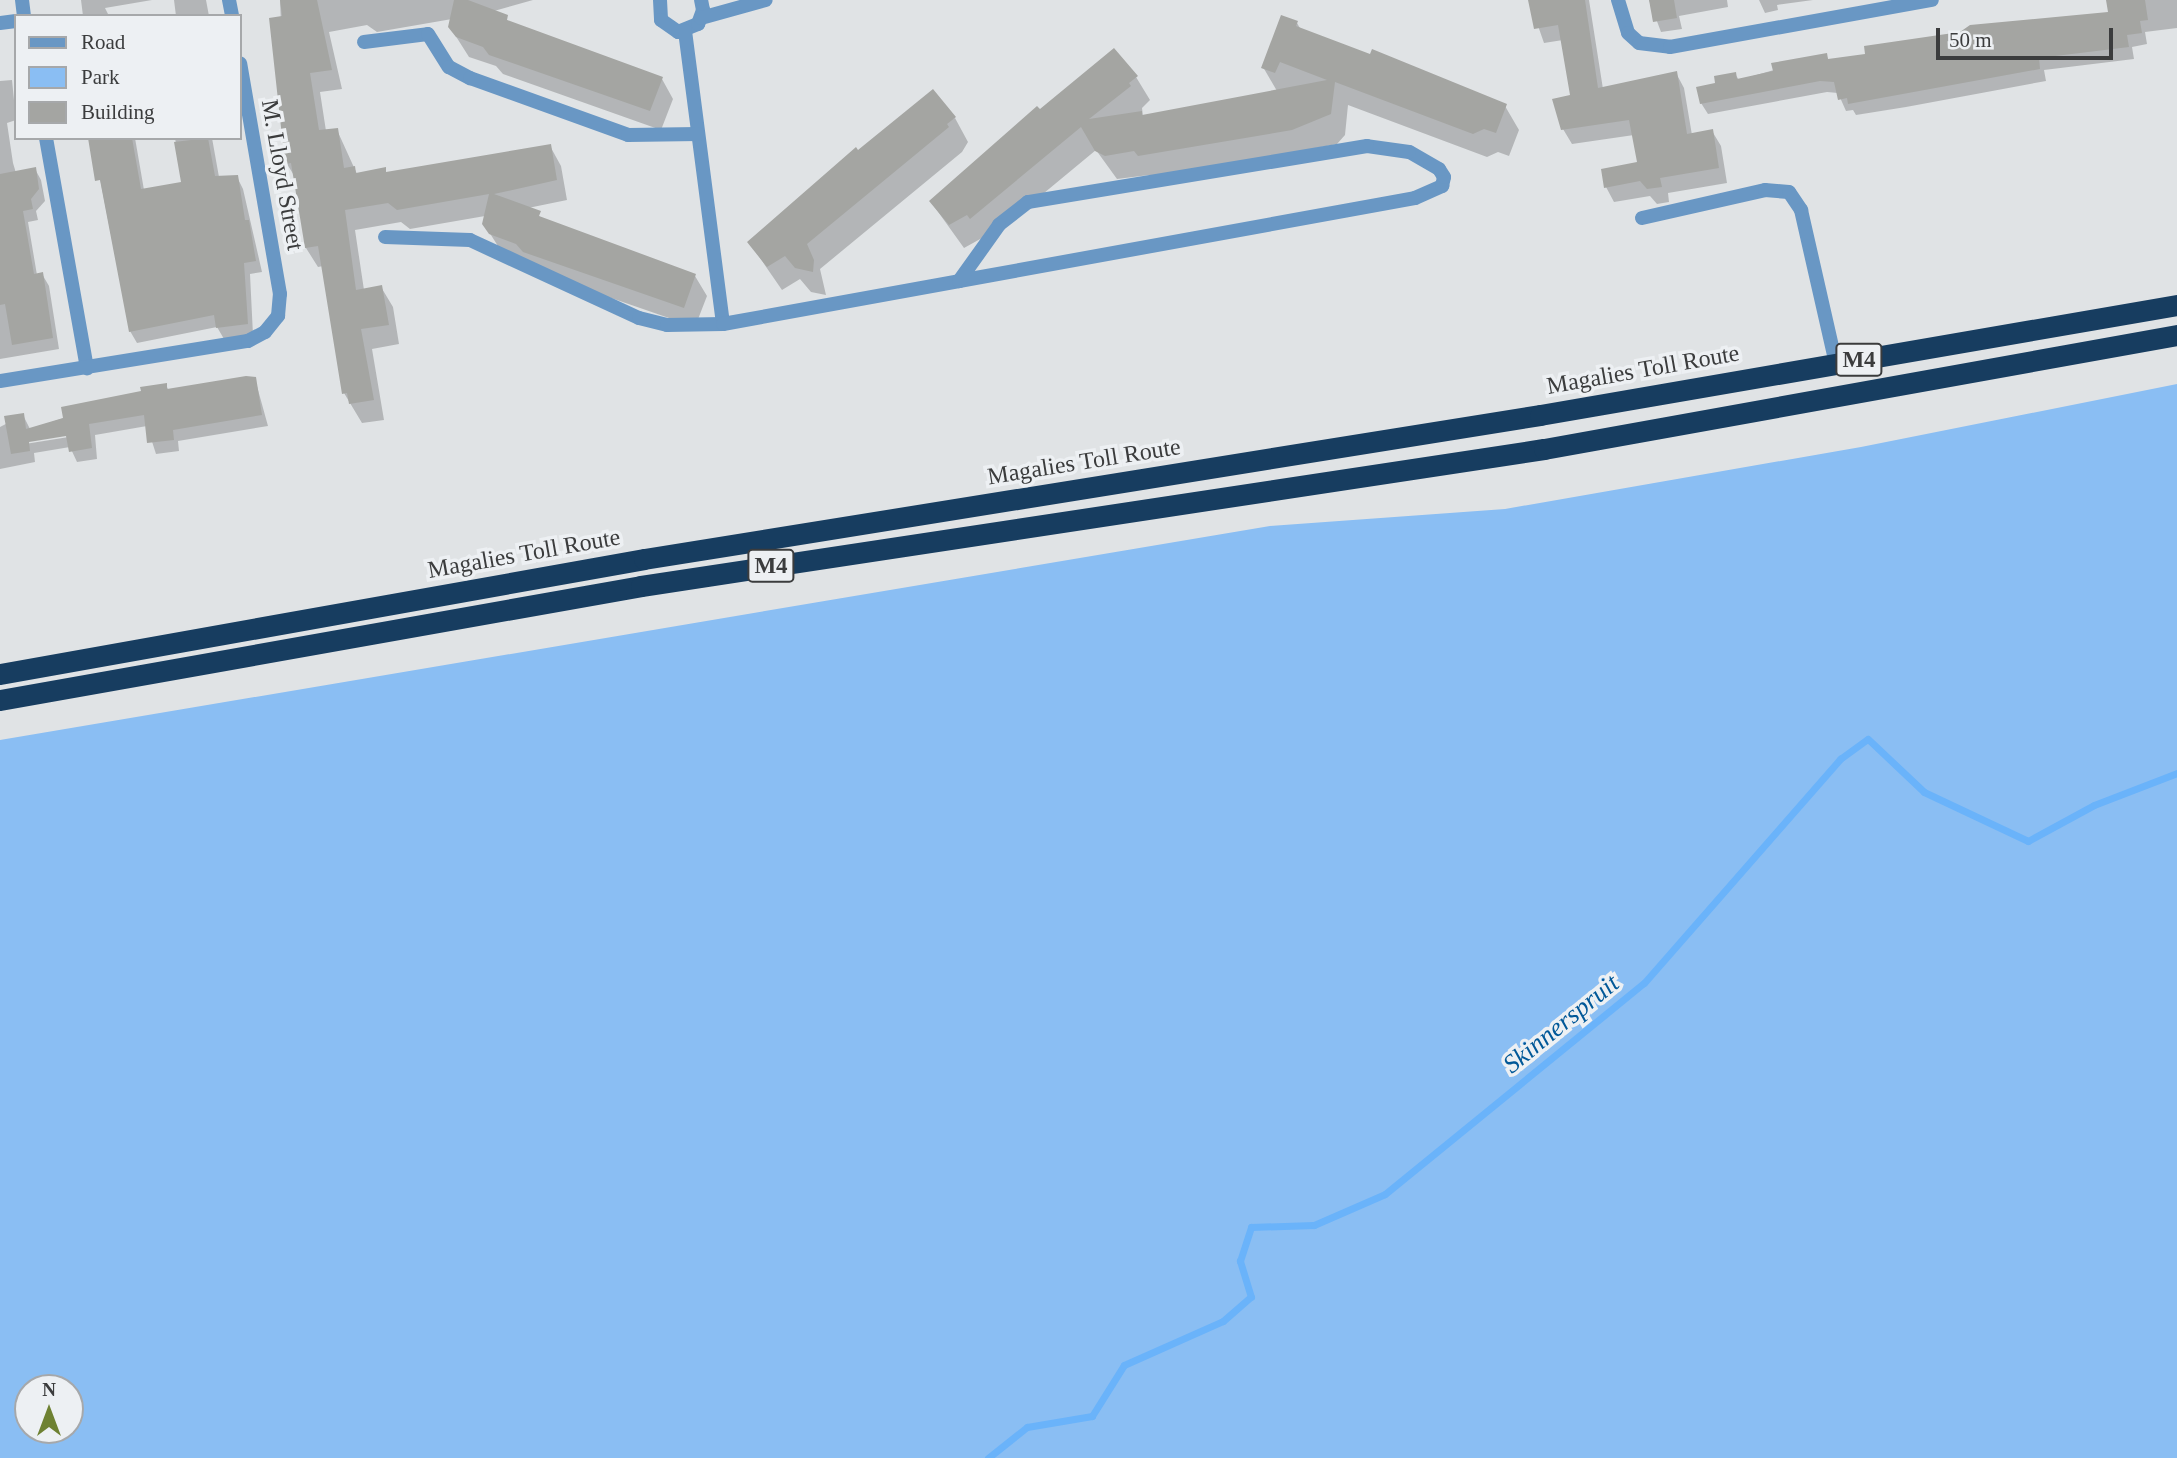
<!DOCTYPE html>
<style>
body{margin:0}
#map{position:relative;width:2177px;height:1458px;overflow:hidden;background:#e0e3e5;font-family:Georgia,serif}
div>[style]{position:absolute}
[style*='--x']{left:calc(var(--x)*1px);top:calc(var(--y)*1px);width:calc(var(--w)*1px);rotate:calc(var(--a)*1deg)}
.green>*{inset:0;background:#8abef3}
.shadow>*{inset:0;background:#0003}
.stream>*{height:7px;margin:-3.5px;padding:0 3.5px;transform-origin:3.5px;border-radius:3.5px;background:#6ab3fa}
.building>*{inset:0;background:#a4a5a2}
.lane>*{height:14px;margin:-7px;padding:0 7px;transform-origin:7px;border-radius:7px;background:#6997c4}
.street>*{height:14px;margin:-7px;padding:0 7px;transform-origin:7px;border-radius:7px;background:#6997c4}
.highway>*{height:21px;margin:-10.5px;padding:0 10.5px;transform-origin:10.5px;border-radius:10.5px;background:#173d60}
span{translate:-50% -50%;white-space:nowrap;text-align:center;line-height:1.15;-webkit-text-stroke:7px #edf0f3;paint-order:stroke}
.shield-label span{padding:2px 5px;background:#edf0f3;border:2px solid;border-radius:5px;-webkit-text-stroke-width:0}
.shield-label{font-size:23px;color:#3b3c3d;font-weight:700}
.street-label{font-size:24px;color:#3b3c3d}
.water-label{font-size:26px;color:#015898;font-style:italic}
.legend{position:absolute;left:14px;top:14px;width:228px;height:126px;box-sizing:border-box;background:#edf0f3;border:2px solid #a6a8aa;margin:0;padding:9px 12px;list-style:none;font-size:21px;color:#3b3c3d}
.legend li{display:flex;align-items:center;gap:14px;height:35px}
.legend b{width:35px;border:2px solid #a6a8aa}
.north{position:absolute;left:14px;top:1374px;width:70px;height:70px;box-sizing:border-box;background:#edf0f3;border:2px solid #a6a8aa;border-radius:50%;rotate:0deg;font-size:19px;font-weight:700;line-height:28px;text-align:center;color:#3b3c3d}
.north::after{content:'';display:block;margin:auto;width:24px;height:32px;background:#6e8132;clip-path:polygon(50% 0,100% 100%,50% 72%,0 100%)}
.scale{position:absolute;left:1936px;top:28px;width:177px;height:32px;box-sizing:border-box;border:4px solid #3b3c3d;border-top:0;padding-left:9px;font-size:21px;line-height:24px;white-space:nowrap;color:#3b3c3d;-webkit-text-stroke:5px #edf0f3;paint-order:stroke}
</style>
<div id="map">
<div class="green">
<div style="clip-path:polygon(evenodd,2177px 384px,2177px 1458px,0 1458px,0 740px,1270px 526px,1505px 509px,1861px 447px,2177px 384px,28px 1388px,70px 1388px,70px 1430px,28px 1430px,28px 1388px)"></div>
</div>
<div class="shadow">
<div style="clip-path:polygon(81px 0,152px 0,105px 8px,109px 16px,83px 16px)"></div>
<div style="clip-path:polygon(174px 0,206px 0,209px 16px,176px 16px)"></div>
<div style="clip-path:polygon(280px 0,533px 0,494px 11px,511px 23px,662px 79px,673px 99px,661px 130px,503px 74px,496px 66px,469px 57px,450px 27px,452px 19px,377px 32px,367px 25px,329px 32px,342px 89px,320px 92px,326px 131px,337px 130px,357px 174px,385px 169px,387px 174px,550px 146px,561px 166px,567px 200px,528px 208px,544px 220px,695px 276px,707px 296px,695px 327px,536px 272px,503px 254px,484px 224px,485px 216px,410px 229px,401px 222px,355px 230px,364px 290px,381px 287px,393px 307px,399px 344px,372px 349px,384px 420px,362px 423px,344px 393px,323px 266px,318px 267px,306px 248px,295px 177px,287px 164px)"></div>
<div style="clip-path:polygon(1529px 0,1589px 0,1603px 89px,1676px 73px,1684px 88px,1692px 135px,1712px 131px,1721px 146px,1727px 183px,1668px 193px,1669px 202px,1657px 204px,1650px 196px,1614px 202px,1606px 187px,1639px 164px,1634px 135px,1572px 144px,1563px 129px,1572px 97px,1563px 40px,1544px 43px)"></div>
<div style="clip-path:polygon(1649px 0,1727px 0,1728px 7px,1679px 16px,1682px 29px,1661px 32px)"></div>
<div style="clip-path:polygon(1759px 0,1813px 0,1777px 5px,1778px 10px,1765px 13px)"></div>
<div style="clip-path:polygon(2108px 0,2177px 0,2177px 28px,2145px 32px,2147px 44px,2132px 47px,2134px 59px,2044px 70px,2046px 81px,1906px 107px,1856px 115px,1853px 110px,1846px 111px,1838px 93px,1827px 92px,1708px 114px,1701px 103px,1735px 74px,1739px 80px,1826px 55px,1829px 61px,2110px 13px)"></div>
<div style="clip-path:polygon(1297px 23px,1301px 30px,1505px 106px,1519px 130px,1509px 156px,1498px 152px,1487px 157px,1348px 105px,1345px 135px,1337px 144px,1154px 179px,1149px 175px,1117px 179px,1096px 150px,985px 242px,982px 238px,964px 248px,931px 202px,1040px 112px,1136px 77px,1150px 100px,1142px 108px,1143px 116px,1277px 91px,1263px 67px)"></div>
<div style="clip-path:polygon(12px 80px,16px 120px,7px 123px,13px 163px,16px 173px,35px 169px,41px 180px,45px 201px,36px 211px,38px 220px,28px 222px,37px 275px,42px 274px,49px 286px,59px 349px,0 359px,0 81px)"></div>
<div style="clip-path:polygon(955px 118px,968px 142px,962px 152px,820px 269px,826px 295px,811px 292px,800px 279px,782px 290px,749px 242px,858px 152px)"></div>
<div style="clip-path:polygon(92px 138px,135px 138px,144px 190px,183px 183px,175px 138px,212px 138px,219px 177px,237px 177px,243px 189px,262px 272px,250px 274px,253px 335px,224px 339px,217px 327px,137px 343px,130px 331px)"></div>
<div style="clip-path:polygon(evenodd,255px 379px,268px 426px,178px 441px,179px 451px,156px 454px,147px 426px,95px 435px,97px 459px,77px 462px,70px 447px,34px 453px,35px 462px,0 469px,0 427px,23px 415px,30px 429px,166px 385px,169px 391px,255px 379px,75px 432px,75px 436px,25px 444px,33px 439px,75px 432px)"></div>
</div>
<div class="stream">
<div style="--x:988;--y:1458;--w:50;--a:-38.5"></div>
<div style="--x:1027;--y:1427;--w:66;--a:-9.6"></div>
<div style="--x:1092;--y:1416;--w:60;--a:-57.9"></div>
<div style="--x:1124;--y:1365;--w:108;--a:-24"></div>
<div style="--x:1223;--y:1321;--w:37;--a:-41"></div>
<div style="--x:1251;--y:1297;--w:38;--a:-107"></div>
<div style="--x:1240;--y:1261;--w:36;--a:-72"></div>
<div style="--x:1251;--y:1227;--w:63;--a:-1.8"></div>
<div style="--x:1314;--y:1225;--w:77;--a:-23.6"></div>
<div style="--x:1385;--y:1194;--w:334;--a:-39.2"></div>
<div style="--x:1644;--y:983;--w:298;--a:-48.8"></div>
<div style="--x:1840;--y:759;--w:34;--a:-36"></div>
<div style="--x:1868;--y:739;--w:77;--a:43.4"></div>
<div style="--x:1924;--y:792;--w:115;--a:25.2"></div>
<div style="--x:2028;--y:841;--w:75;--a:-28.6"></div>
<div style="--x:2094;--y:805;--w:89;--a:-21.1"></div>
</div>
<div class="building">
<div style="clip-path:polygon(280px 0,317px 0,332px 70px,310px 73px,319px 130px,338px 128px,344px 168px,355px 166px,356px 173px,386px 167px,386px 172px,551px 144px,557px 180px,494px 194px,541px 211px,539px 216px,696px 274px,684px 308px,523px 252px,516px 244px,489px 234px,482px 224px,489px 194px,397px 210px,388px 203px,345px 210px,356px 290px,382px 285px,389px 325px,361px 329px,374px 400px,349px 404px,347px 393px,342px 394px,318px 246px,305px 248px,291px 163px,285px 164px,269px 18px,282px 16px)"></div>
<div style="clip-path:polygon(454px 0,468px 0,508px 15px,507px 20px,663px 77px,650px 111px,489px 55px,483px 47px,456px 37px,448px 27px)"></div>
<div style="clip-path:polygon(1528px 0,1585px 0,1598px 88px,1677px 71px,1687px 134px,1713px 129px,1719px 168px,1660px 178px,1662px 187px,1647px 189px,1640px 181px,1604px 188px,1601px 169px,1637px 162px,1629px 120px,1561px 130px,1552px 99px,1570px 95px,1558px 25px,1534px 29px)"></div>
<div style="clip-path:polygon(1649px 0,1674px 0,1677px 18px,1653px 22px)"></div>
<div style="clip-path:polygon(2106px 0,2145px 0,2148px 20px,2140px 21px,2142px 33px,2127px 35px,2129px 47px,2039px 58px,2040px 69px,1848px 104px,1847px 98px,1838px 100px,1834px 82px,1820px 81px,1700px 104px,1696px 87px,1715px 83px,1714px 76px,1736px 72px,1737px 79px,1773px 71px,1771px 63px,1827px 53px,1828px 59px,1865px 54px,1864px 46px,1960px 32px,1970px 25px,2108px 12px)"></div>
<div style="clip-path:polygon(1281px 15px,1298px 21px,1296px 26px,1370px 54px,1372px 49px,1507px 104px,1496px 133px,1484px 129px,1473px 134px,1335px 82px,1331px 114px,1292px 130px,1138px 156px,1134px 151px,1105px 156px,1095px 151px,1081px 127px,970px 219px,967px 215px,949px 225px,929px 201px,1037px 106px,1040px 109px,1114px 48px,1138px 76px,1129px 83px,1131px 86px,1089px 119px,1142px 111px,1142px 115px,1327px 80px,1280px 62px,1275px 73px,1261px 68px)"></div>
<div style="clip-path:polygon(933px 89px,956px 117px,947px 124px,949px 127px,807px 244px,814px 260px,813px 272px,795px 268px,785px 256px,767px 267px,747px 242px,856px 147px,858px 150px)"></div>
<div style="clip-path:polygon(88px 138px,132px 138px,141px 189px,181px 182px,174px 142px,208px 138px,215px 176px,238px 175px,245px 220px,249px 220px,256px 261px,244px 263px,248px 324px,216px 328px,214px 315px,129px 332px,100px 180px,95px 181px)"></div>
<div style="clip-path:polygon(36px 167px,39px 189px,31px 199px,33px 209px,23px 211px,34px 274px,43px 272px,53px 338px,12px 345px,5px 304px,0 305px,0 174px)"></div>
<div style="clip-path:polygon(246px 376px,256px 377px,262px 415px,173px 430px,174px 440px,147px 443px,144px 415px,89px 424px,92px 448px,69px 452px,66px 436px,29px 442px,30px 451px,11px 454px,4px 416px,24px 413px,26px 429px,63px 418px,61px 407px,141px 391px,140px 387px,167px 383px,167px 389px)"></div>
</div>
<div class="lane">
<div style="--x:1642;--y:218;--w:126;--a:-12.8"></div>
<div style="--x:1765;--y:190;--w:24;--a:5"></div>
<div style="--x:1789;--y:192;--w:22;--a:56"></div>
<div style="--x:1801;--y:210;--w:158;--a:77.2"></div>
</div>
<div class="street">
<div style="--x:22;--y:0;--w:16;--a:83"></div>
<div style="--x:229;--y:0;--w:16;--a:79"></div>
<div style="--x:660;--y:0;--w:20;--a:87"></div>
<div style="--x:661;--y:20;--w:21;--a:35"></div>
<div style="--x:678;--y:32;--w:22;--a:-22"></div>
<div style="--x:698;--y:24;--w:15;--a:-70"></div>
<div style="--x:703;--y:10;--w:10;--a:-101"></div>
<div style="--x:1618;--y:0;--w:34;--a:73"></div>
<div style="--x:1628;--y:33;--w:15;--a:42"></div>
<div style="--x:1639;--y:43;--w:31;--a:7"></div>
<div style="--x:1670;--y:47;--w:266;--a:-10.2"></div>
<div style="--x:701;--y:18;--w:67;--a:-15.5"></div>
<div style="--x:0;--y:23;--w:16;--a:-7"></div>
<div style="--x:685;--y:31;--w:295;--a:82.6"></div>
<div style="--x:364;--y:42;--w:64;--a:-7.1"></div>
<div style="--x:428;--y:34;--w:39;--a:58"></div>
<div style="--x:449;--y:67;--w:24;--a:28"></div>
<div style="--x:470;--y:78;--w:168;--a:19.8"></div>
<div style="--x:628;--y:135;--w:70;--a:-0.8"></div>
<div style="--x:46;--y:138;--w:234;--a:79.9"></div>
<div style="--x:385;--y:237;--w:85;--a:2"></div>
<div style="--x:470;--y:240;--w:186;--a:24.8"></div>
<div style="--x:639;--y:318;--w:29;--a:14"></div>
<div style="--x:667;--y:325;--w:56;--a:-1"></div>
<div style="--x:723;--y:324;--w:240;--a:-10.3"></div>
<div style="--x:959;--y:281;--w:463;--a:-10.3"></div>
<div style="--x:1415;--y:198;--w:30;--a:-24"></div>
<div style="--x:1442;--y:186;--w:9;--a:-77"></div>
<div style="--x:1444;--y:177;--w:9;--a:-122"></div>
<div style="--x:1439;--y:169;--w:34;--a:-150"></div>
<div style="--x:1409;--y:152;--w:42;--a:-171.9"></div>
<div style="--x:1367;--y:146;--w:344;--a:170.6"></div>
<div style="--x:1028;--y:202;--w:37;--a:142"></div>
<div style="--x:999;--y:225;--w:69;--a:125.5"></div>
<div style="--x:0;--y:381;--w:251;--a:-9.2"></div>
<div style="--x:248;--y:341;--w:19;--a:-28"></div>
<div style="--x:265;--y:332;--w:21;--a:-51"></div>
<div style="--x:278;--y:316;--w:22;--a:-85"></div>
<div style="--x:280;--y:294;--w:234;--a:-99.8"></div>
</div>
<div class="highway">
<div style="--x:0;--y:674;--w:654;--a:-10.12"></div>
<div style="--x:644;--y:559;--w:907;--a:-9.13"></div>
<div style="--x:1540;--y:415;--w:646;--a:-9.8"></div>
<div style="--x:0;--y:700;--w:651;--a:-10.08"></div>
<div style="--x:641;--y:586;--w:913;--a:-8.63"></div>
<div style="--x:1544;--y:449;--w:643;--a:-10.21"></div>
</div>
<div class="shield-label">
<span style="left:1859px;top:360px">M4</span>
<span style="left:771px;top:566px">M4</span>
</div>
<div class="street-label">
<span style="left:282px;top:175px;rotate:80deg">M. Lloyd Street</span>
<span style="left:1643px;top:370px;rotate:-10deg">Magalies Toll Route</span>
<span style="left:1084px;top:462px;rotate:-9deg">Magalies Toll Route</span>
<span style="left:524px;top:554px;rotate:-10deg">Magalies Toll Route</span>
</div>
<div class="water-label">
<span style="left:1561px;top:1024px;rotate:-39deg">Skinnerspruit</span>
</div>
<ul class="legend">
<li><b style="height:9px;background:#6997c4"></b>Road</li>
<li><b style="height:19px;background:#8abef3"></b>Park</li>
<li><b style="height:19px;background:#a4a5a2"></b>Building</li>
</ul>
<div class="north">N</div>
<div class="scale">50 m</div>
</div>
